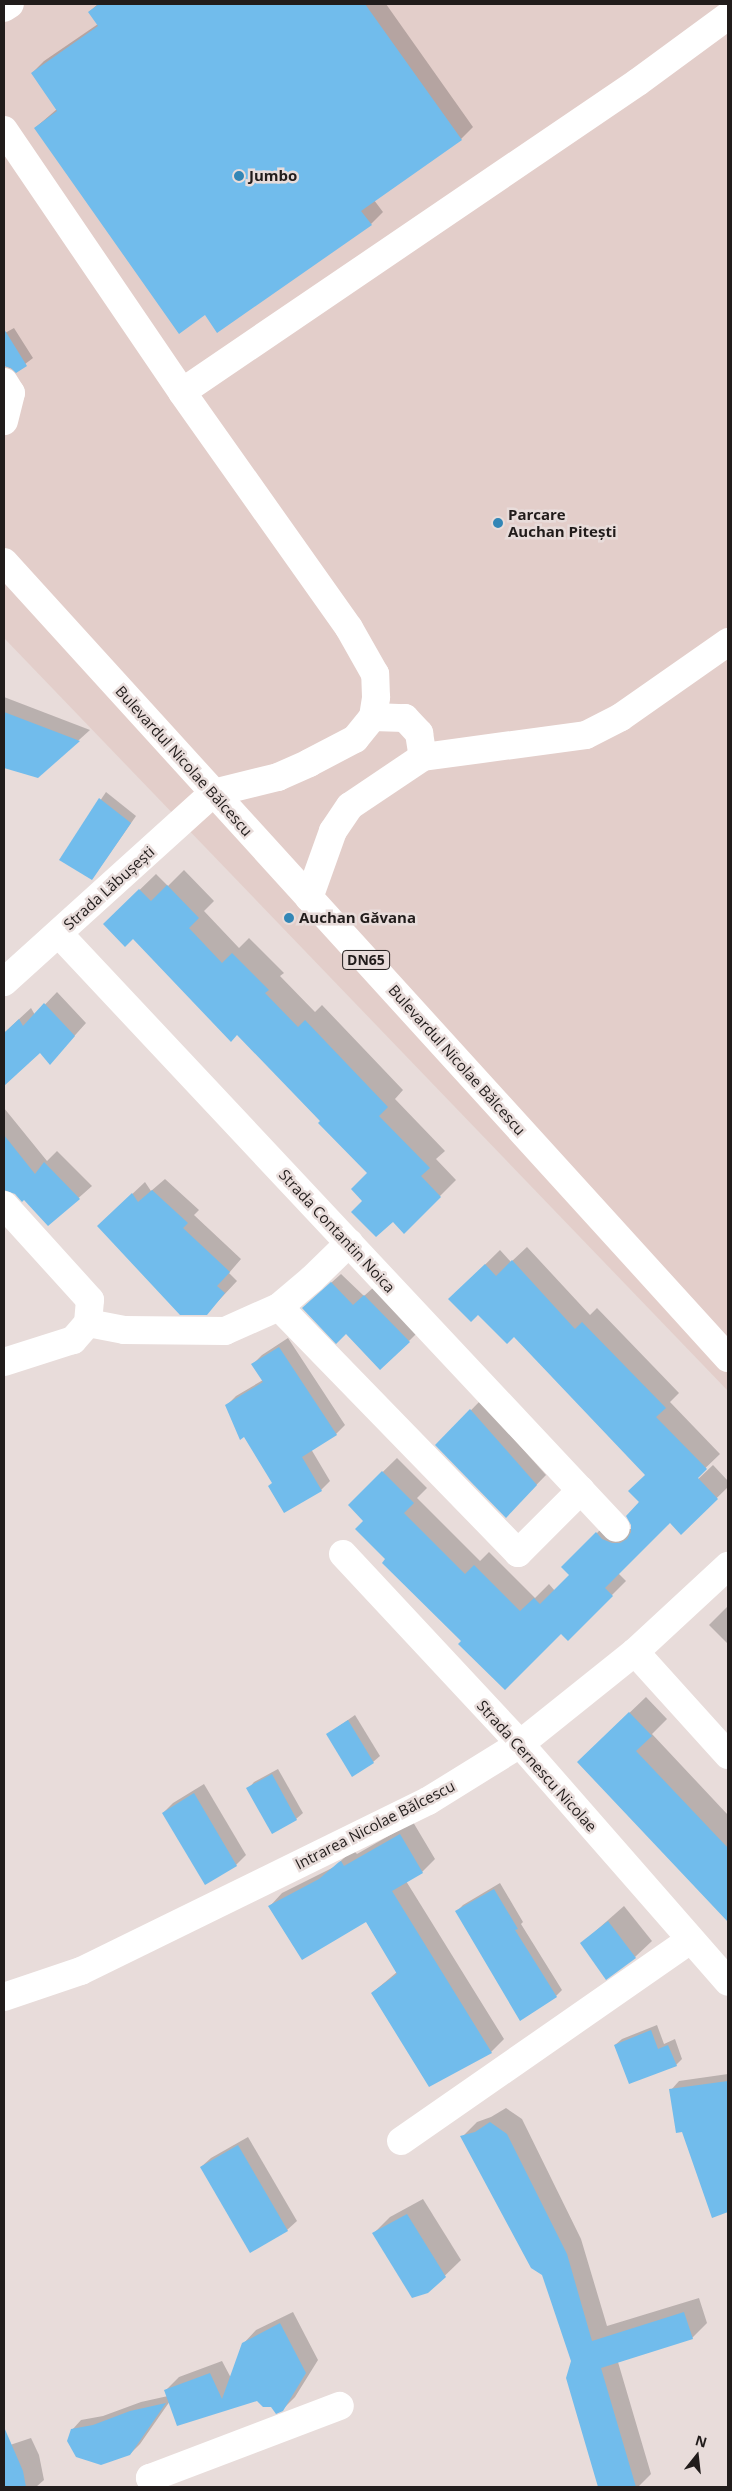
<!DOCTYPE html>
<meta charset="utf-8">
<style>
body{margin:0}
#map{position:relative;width:732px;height:2491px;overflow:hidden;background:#e8dcda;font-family:"Open Sans",sans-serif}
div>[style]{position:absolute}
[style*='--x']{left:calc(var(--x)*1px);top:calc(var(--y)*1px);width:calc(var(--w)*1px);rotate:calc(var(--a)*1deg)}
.built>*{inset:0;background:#e3ceca}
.shadow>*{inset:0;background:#0003}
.building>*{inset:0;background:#71bcec}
.minor>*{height:28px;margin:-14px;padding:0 14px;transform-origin:14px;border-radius:14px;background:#fff}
.major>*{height:28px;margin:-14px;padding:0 14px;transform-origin:14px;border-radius:14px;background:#fff}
.dots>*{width:14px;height:14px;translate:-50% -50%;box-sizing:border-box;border:2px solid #e8dcda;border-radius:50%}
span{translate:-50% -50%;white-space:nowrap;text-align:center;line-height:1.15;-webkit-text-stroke:5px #e8dcda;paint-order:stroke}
.shield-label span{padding:1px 4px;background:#e8dcda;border:1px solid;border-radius:4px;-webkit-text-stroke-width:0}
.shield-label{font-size:14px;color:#211c1b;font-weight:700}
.poi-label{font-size:15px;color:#211c1b;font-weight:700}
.left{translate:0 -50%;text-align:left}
.street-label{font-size:15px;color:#211c1b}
.frame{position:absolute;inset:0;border:5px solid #211c1b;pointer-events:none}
.north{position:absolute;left:672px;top:2431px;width:50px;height:50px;-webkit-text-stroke:4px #e8dcda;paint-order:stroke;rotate:16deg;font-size:14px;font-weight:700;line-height:20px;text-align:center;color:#211c1b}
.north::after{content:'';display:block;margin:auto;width:18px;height:22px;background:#211c1b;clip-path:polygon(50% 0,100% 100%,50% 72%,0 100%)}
</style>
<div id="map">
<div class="built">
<div style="clip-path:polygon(4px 4px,728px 4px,728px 1391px,4px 638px)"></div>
</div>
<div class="shadow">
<div style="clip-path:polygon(98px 4px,386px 4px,473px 127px,461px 139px,374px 200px,383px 212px,371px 224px,205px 314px,35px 128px,57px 109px,32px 73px,44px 61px,98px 24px,89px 12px)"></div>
<div style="clip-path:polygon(14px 328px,33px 358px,16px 371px,4px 365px,4px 331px,5px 333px)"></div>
<div style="clip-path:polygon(4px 697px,90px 730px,38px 777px,4px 767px)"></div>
<div style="clip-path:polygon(106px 792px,136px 816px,92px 879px,61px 859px)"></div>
<div style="clip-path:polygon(184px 870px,214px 901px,204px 911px,239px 948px,249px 938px,284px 973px,280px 976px,315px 1012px,322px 1005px,403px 1090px,395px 1099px,445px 1151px,436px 1159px,456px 1180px,404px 1232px,393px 1220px,364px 1201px,369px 1173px,121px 908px,156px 874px,168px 886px)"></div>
<div style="clip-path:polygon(57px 992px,86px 1023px,50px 1063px,41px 1051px,4px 1085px,4px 1033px,31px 1008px,35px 1015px)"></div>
<div style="clip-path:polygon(4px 1108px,47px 1161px,57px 1151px,92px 1186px,48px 1225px,24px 1198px,10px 1189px,4px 1189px)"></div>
<div style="clip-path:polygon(165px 1179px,199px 1210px,194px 1215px,241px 1259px,229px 1273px,237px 1281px,206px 1314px,111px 1214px,145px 1182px,151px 1191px)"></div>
<div style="clip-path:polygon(527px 1247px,590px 1315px,597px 1308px,679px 1393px,670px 1402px,720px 1454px,692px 1481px,694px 1483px,713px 1465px,728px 1481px,728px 1487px,681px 1533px,670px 1521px,618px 1573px,626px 1581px,568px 1639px,561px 1632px,462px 1641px,387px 1559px,365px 1521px,349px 1505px,397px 1458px,427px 1488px,417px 1498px,480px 1561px,489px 1552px,535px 1598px,549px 1584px,555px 1591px,571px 1575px,563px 1567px,611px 1519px,627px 1529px,632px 1529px,646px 1474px,514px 1335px,478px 1313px,450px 1299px,500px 1250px,511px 1262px)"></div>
<div style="clip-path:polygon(341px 1274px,364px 1296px,375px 1286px,418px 1332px,409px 1341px,313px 1299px)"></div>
<div style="clip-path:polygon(288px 1338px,345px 1425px,336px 1434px,311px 1449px,330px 1481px,321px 1490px,273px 1482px,227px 1405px,236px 1396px,263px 1380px,253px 1364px,262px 1355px)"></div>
<div style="clip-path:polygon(480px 1401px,546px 1475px,515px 1507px,437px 1445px)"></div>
<div style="clip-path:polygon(728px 1606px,728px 1644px,709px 1625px)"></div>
<div style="clip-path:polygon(646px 1697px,667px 1719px,652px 1734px,728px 1815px,728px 1920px,578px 1762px)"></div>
<div style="clip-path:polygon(355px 1715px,380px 1756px,373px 1762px,328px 1734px)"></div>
<div style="clip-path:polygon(278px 1769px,303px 1813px,296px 1819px,248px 1789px,254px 1782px)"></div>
<div style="clip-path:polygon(204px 1784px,246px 1855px,236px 1865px,205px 1883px,163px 1813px,173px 1803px)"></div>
<div style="clip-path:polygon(413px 1822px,435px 1859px,422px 1872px,406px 1881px,504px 2039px,491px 2052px,429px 2085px,372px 1993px,397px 1972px,366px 1921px,270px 1906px,282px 1893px,334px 1867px,353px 1850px,357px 1854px)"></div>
<div style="clip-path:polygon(500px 1883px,523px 1922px,521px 1924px,562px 1990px,556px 1996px,456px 1912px,463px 1905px)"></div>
<div style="clip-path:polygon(624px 1906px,652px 1941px,635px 1957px,582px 1943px)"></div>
<div style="clip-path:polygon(657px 2025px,664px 2044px,675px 2039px,682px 2059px,676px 2065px,615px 2045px,622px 2039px)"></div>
<div style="clip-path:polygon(728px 2074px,728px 2211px,713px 2217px,671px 2090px,679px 2081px)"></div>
<div style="clip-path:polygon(506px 2108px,522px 2119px,581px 2239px,607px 2326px,699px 2298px,707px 2323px,692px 2338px,618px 2362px,651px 2474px,638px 2487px,599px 2487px,568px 2378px,573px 2361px,543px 2275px,462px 2137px,477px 2122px,491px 2117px)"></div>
<div style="clip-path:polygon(248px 2137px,297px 2221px,287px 2230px,201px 2167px,211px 2158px)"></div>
<div style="clip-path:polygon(423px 2199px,461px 2260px,428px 2292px,374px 2233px,390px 2217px)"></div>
<div style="clip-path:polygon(293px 2312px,318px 2360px,295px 2397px,282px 2410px,257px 2400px,170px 2401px,140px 2444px,130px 2454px,72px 2430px,81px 2420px,103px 2416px,141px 2402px,168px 2396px,166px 2390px,179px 2377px,222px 2361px,231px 2378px,243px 2344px,256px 2330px)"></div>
<div style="clip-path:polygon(31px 2438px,39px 2455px,44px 2480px,36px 2487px,4px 2487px,4px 2447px)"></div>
</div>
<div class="building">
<div style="clip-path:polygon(99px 4px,365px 4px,462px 140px,361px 211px,372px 225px,217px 333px,205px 315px,179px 334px,34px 128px,57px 111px,31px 73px,98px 26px,88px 12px)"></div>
<div style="clip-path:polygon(4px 329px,27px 366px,16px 373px,11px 368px,4px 366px)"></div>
<div style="clip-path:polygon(4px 712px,80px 741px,38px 778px,4px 768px)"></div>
<div style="clip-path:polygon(99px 798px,131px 823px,92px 880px,59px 860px)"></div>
<div style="clip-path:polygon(167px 885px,199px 918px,189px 928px,222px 963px,232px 953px,269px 990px,265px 993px,298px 1027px,305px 1020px,388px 1107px,379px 1116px,430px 1168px,421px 1176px,441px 1197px,404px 1234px,393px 1222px,376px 1237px,351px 1212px,362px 1201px,351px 1189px,367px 1173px,318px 1123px,320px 1121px,237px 1035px,231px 1042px,133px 939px,125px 947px,103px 924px,139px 889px,151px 901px)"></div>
<div style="clip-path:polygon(44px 1003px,75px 1036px,50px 1065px,40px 1053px,4px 1086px,4px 1033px,19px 1019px,23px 1026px)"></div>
<div style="clip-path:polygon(4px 1135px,35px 1174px,44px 1162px,80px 1199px,48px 1226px,24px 1200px,22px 1202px,15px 1194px,4px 1190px)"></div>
<div style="clip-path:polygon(152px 1190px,188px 1223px,183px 1228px,230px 1272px,217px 1286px,225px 1293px,207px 1315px,180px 1315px,97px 1226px,132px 1193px,138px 1202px)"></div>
<div style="clip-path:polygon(512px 1260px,575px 1329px,582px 1322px,666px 1408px,656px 1417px,707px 1469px,698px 1478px,718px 1499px,681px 1535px,670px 1523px,605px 1588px,613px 1596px,568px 1641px,561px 1634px,505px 1690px,458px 1644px,461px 1641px,382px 1563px,385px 1559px,355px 1529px,363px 1521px,348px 1505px,382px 1471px,414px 1503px,404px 1513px,465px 1574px,474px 1565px,520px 1611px,534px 1598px,540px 1604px,569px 1575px,561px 1567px,596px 1532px,602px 1539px,612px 1543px,620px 1543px,627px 1539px,631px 1532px,631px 1525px,626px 1516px,639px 1502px,628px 1491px,645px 1475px,514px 1337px,507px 1344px,478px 1315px,471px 1322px,448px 1299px,485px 1264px,496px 1276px)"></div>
<div style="clip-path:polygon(331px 1282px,353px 1305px,364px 1295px,410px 1342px,380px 1370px,346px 1334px,336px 1344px,302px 1308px)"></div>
<div style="clip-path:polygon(279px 1347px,337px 1435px,302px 1457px,322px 1491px,284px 1513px,268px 1486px,272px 1483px,244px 1437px,240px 1440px,225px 1405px,263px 1382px,251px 1364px)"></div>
<div style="clip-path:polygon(470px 1409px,537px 1485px,506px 1518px,435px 1445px)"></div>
<div style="clip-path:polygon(629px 1712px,652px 1736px,636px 1751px,728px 1848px,728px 1922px,577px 1762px)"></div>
<div style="clip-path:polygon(348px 1720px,374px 1763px,352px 1777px,326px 1734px)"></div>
<div style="clip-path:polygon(272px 1774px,297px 1820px,272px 1834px,246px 1788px)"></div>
<div style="clip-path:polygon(194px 1793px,237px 1866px,205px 1885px,162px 1813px)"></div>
<div style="clip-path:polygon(400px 1834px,423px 1873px,392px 1891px,492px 2053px,429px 2087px,371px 1993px,397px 1974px,366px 1922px,302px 1960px,268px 1906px,319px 1879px,339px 1862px,341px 1861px,344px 1866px)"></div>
<div style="clip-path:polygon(494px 1889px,518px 1929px,515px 1930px,557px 1997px,520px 2021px,455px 1911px)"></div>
<div style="clip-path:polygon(608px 1921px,636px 1958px,606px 1980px,580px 1943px)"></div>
<div style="clip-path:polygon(651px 2030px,658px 2049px,668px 2045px,677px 2066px,629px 2084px,614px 2045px)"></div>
<div style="clip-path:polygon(728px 2081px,728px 2212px,712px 2218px,682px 2132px,676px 2133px,669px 2089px)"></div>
<div style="clip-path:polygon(490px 2122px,507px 2134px,567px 2254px,592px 2341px,684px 2312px,693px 2339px,601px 2368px,636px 2487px,598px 2487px,566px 2378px,571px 2361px,542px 2275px,531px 2268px,460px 2136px,475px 2132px)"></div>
<div style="clip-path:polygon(238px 2145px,288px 2231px,250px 2253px,200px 2167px)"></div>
<div style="clip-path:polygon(407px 2214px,446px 2277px,428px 2293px,412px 2298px,372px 2233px)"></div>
<div style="clip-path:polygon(280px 2323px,306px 2373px,283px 2411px,276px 2414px,271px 2407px,263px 2407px,257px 2401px,177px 2426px,164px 2390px,210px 2373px,222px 2399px,242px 2343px)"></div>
<div style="clip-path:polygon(166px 2403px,130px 2455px,101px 2465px,76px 2457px,67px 2441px,71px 2429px,93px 2425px,130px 2411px)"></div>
<div style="clip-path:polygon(4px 2427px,23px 2471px,26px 2487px,4px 2487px)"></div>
</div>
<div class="minor">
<div style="--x:4;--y:8;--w:7;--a:-34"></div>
<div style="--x:4;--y:130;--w:317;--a:55.8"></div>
<div style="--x:4;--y:382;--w:13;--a:58"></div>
<div style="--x:11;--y:393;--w:29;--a:104"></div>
<div style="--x:373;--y:717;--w:32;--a:2"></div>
<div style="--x:405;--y:718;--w:21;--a:47"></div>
<div style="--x:419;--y:733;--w:24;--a:81"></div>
<div style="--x:309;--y:898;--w:71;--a:-70.3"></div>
<div style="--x:333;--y:831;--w:30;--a:-56"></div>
<div style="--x:350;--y:806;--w:88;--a:-33.9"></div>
<div style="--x:423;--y:757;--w:164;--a:-7.7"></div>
<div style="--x:586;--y:735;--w:39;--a:-27"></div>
<div style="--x:621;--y:717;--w:131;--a:-35"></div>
<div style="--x:59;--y:934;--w:814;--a:46.84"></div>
<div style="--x:4;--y:982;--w:282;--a:-42.1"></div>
<div style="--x:213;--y:793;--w:67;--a:-13.8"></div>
<div style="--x:278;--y:777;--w:34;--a:-24"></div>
<div style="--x:309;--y:763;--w:52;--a:-27.6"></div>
<div style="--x:355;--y:739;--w:28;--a:-51"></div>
<div style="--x:373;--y:717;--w:20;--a:-81"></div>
<div style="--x:376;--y:697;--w:23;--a:-92"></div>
<div style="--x:375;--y:674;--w:53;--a:-119.5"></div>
<div style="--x:349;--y:628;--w:289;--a:-125.3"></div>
<div style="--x:182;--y:392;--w:551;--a:-34.21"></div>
<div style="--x:638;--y:82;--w:112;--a:-36.3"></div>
<div style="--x:4;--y:1205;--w:128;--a:47.8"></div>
<div style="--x:90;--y:1300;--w:23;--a:95"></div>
<div style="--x:88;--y:1323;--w:23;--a:131"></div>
<div style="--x:73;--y:1340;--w:72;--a:162.3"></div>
<div style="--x:279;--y:1307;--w:343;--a:45.8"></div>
<div style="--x:518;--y:1553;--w:89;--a:-45"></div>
<div style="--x:88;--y:1323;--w:37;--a:11"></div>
<div style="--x:124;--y:1330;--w:101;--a:0.6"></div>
<div style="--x:225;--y:1331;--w:59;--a:-24"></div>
<div style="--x:279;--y:1307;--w:43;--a:-40.3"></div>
<div style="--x:312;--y:1279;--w:52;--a:-44.2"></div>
<div style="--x:343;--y:1554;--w:260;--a:47"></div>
<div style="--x:520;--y:1744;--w:316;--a:48.8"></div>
<div style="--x:635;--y:1652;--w:139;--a:47.9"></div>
<div style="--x:4;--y:1997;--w:81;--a:-18.7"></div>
<div style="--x:81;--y:1971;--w:386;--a:-26.1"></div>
<div style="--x:428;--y:1801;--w:108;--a:-31.8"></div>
<div style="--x:520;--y:1744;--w:147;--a:-38.7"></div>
<div style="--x:635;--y:1652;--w:127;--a:-42.8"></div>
<div style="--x:401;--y:2141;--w:352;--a:-34.8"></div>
<div style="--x:154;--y:2487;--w:10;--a:-114"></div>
<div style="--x:150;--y:2478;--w:203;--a:-20.8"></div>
</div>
<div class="major">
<div style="--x:4;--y:562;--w:1076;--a:47.71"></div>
</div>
<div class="dots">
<div style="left:239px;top:176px;background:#3286b6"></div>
<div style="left:498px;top:523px;background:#3286b6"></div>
<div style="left:289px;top:918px;background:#3286b6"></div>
</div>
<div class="shield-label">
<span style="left:366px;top:960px">DN65</span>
</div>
<div class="poi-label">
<span class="left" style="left:249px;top:176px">Jumbo</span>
<span class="left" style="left:508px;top:523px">Parcare<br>Auchan Pitești</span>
<span class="left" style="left:299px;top:918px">Auchan Găvana</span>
</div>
<div class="street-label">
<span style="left:184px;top:761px;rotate:48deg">Bulevardul Nicolae Bălcescu</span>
<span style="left:109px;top:888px;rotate:-42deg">Strada Lăbușești</span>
<span style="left:457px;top:1060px;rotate:48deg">Bulevardul Nicolae Bălcescu</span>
<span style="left:337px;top:1231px;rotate:47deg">Strada Contantin Noica</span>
<span style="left:537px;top:1766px;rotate:48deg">Strada Cernescu Nicolae</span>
<span style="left:375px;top:1825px;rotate:-27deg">Intrarea Nicolae Bălcescu</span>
</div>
<div class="frame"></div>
<div class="north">N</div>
</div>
